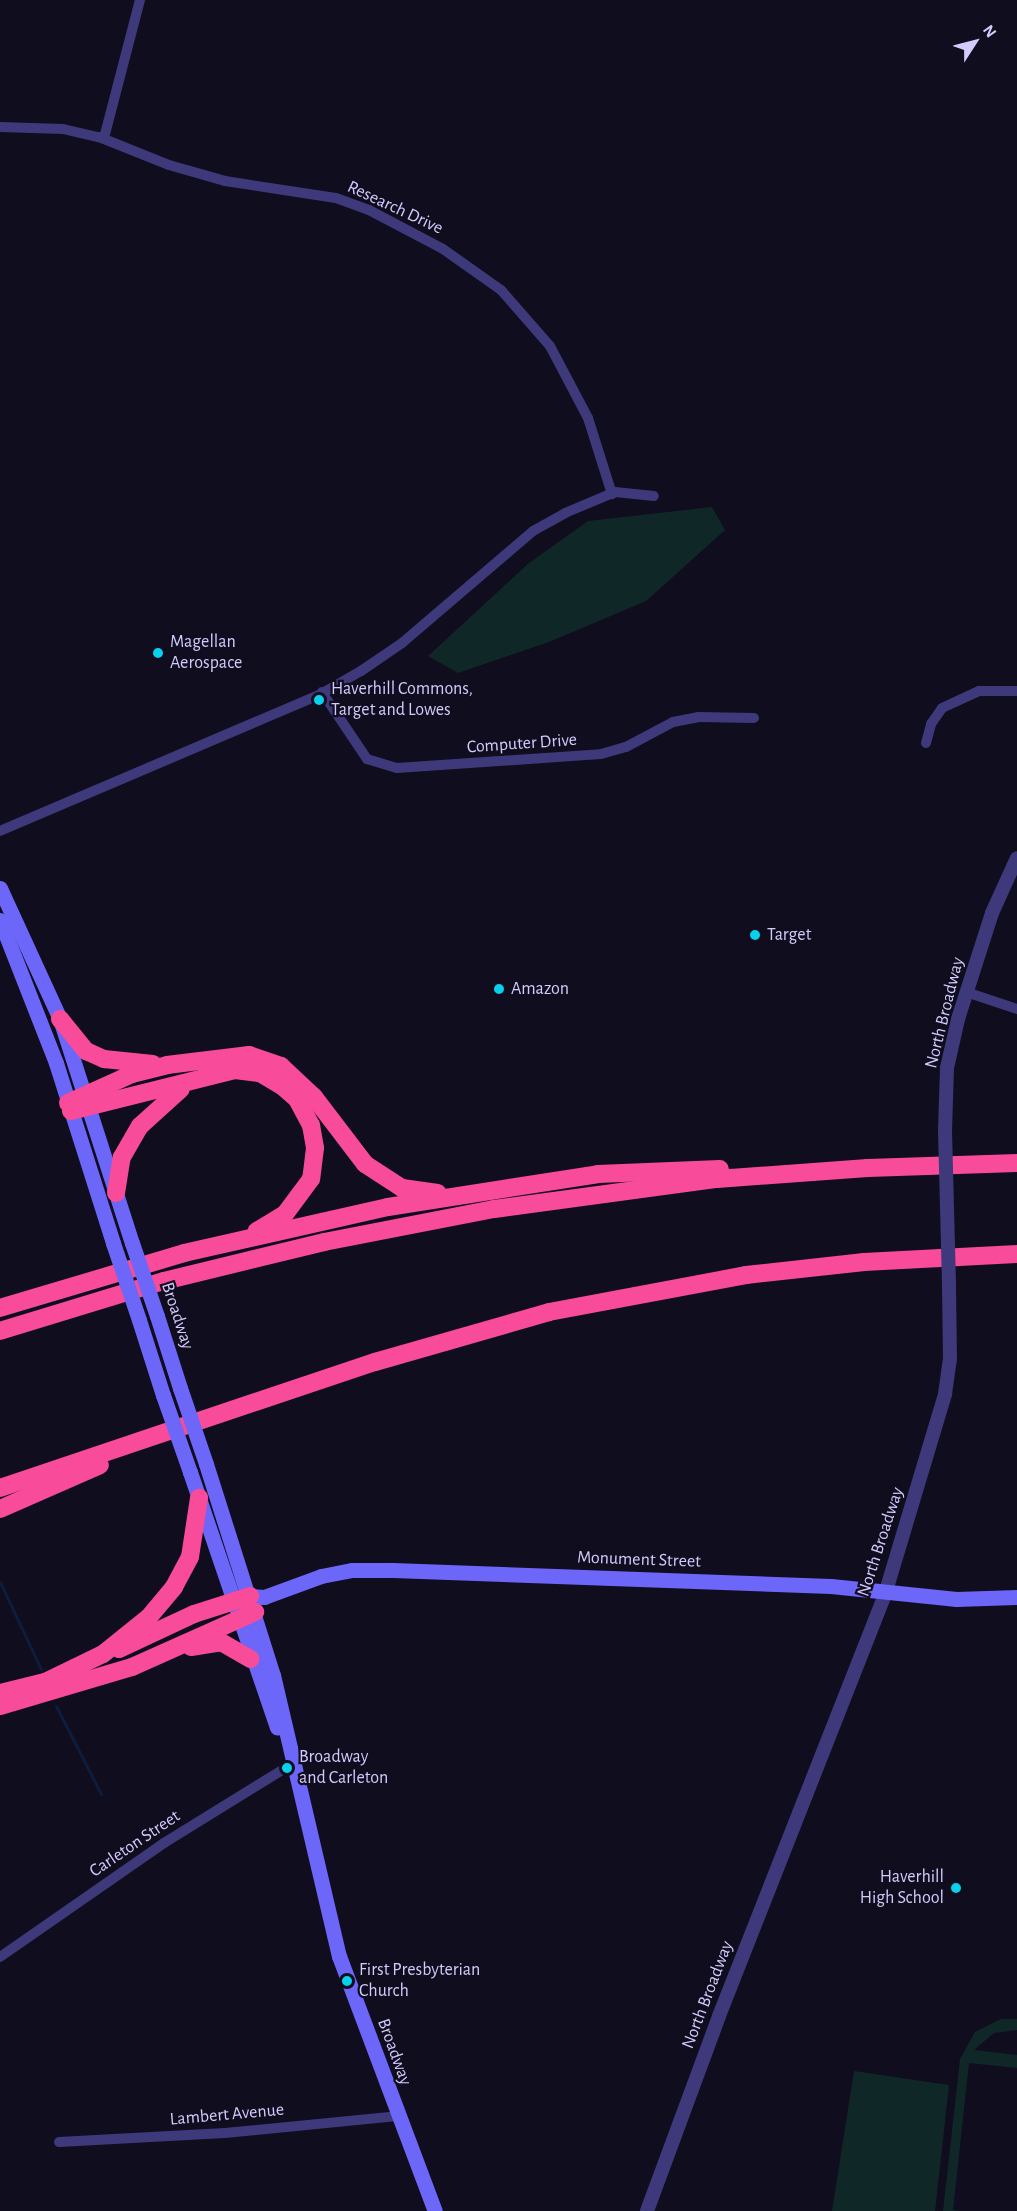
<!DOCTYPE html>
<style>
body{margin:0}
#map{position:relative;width:1017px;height:2211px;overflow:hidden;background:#100d1e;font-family:"Alegreya Sans",sans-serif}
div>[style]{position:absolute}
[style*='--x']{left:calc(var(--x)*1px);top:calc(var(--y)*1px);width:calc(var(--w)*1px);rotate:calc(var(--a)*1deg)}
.green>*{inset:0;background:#102727}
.stream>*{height:3px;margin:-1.5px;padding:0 1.5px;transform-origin:1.5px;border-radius:1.5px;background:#0c1d3d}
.minor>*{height:10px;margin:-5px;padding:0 5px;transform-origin:5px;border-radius:5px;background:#3d397b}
.tertiary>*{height:14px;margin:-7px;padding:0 7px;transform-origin:7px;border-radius:7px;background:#3d397b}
.secondary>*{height:15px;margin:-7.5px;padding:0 7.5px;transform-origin:7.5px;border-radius:7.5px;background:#6c66f9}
.motorway>*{height:18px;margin:-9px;padding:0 9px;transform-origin:9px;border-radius:9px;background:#f84b9a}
.tertiary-bridge>*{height:14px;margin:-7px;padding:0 7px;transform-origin:7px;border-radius:7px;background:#3d397b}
.secondary-bridge>*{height:15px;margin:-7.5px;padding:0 7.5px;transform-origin:7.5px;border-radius:7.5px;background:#6c66f9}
.dots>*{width:16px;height:16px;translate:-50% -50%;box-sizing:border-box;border:3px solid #100d1e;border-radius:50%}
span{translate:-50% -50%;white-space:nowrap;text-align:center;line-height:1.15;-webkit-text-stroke:4.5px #100d1e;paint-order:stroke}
.street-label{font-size:18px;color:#d2cbfd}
.poi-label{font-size:18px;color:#d2cbfd}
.left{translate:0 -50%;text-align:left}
.right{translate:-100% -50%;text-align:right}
.north{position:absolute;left:945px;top:12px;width:60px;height:60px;-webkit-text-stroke:4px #100d1e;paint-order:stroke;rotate:54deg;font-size:16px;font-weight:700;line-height:24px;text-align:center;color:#d2cbfd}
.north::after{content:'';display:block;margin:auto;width:21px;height:27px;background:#d2cbfd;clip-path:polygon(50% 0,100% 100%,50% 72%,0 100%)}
</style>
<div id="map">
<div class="green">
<div style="clip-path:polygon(712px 507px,725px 530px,646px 601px,549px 642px,458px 673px,428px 656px,529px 563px,588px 521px)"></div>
<div style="clip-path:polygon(1001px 2019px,1017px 2019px,1017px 2030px,994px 2033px,974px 2050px,1017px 2055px,1017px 2068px,969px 2063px,953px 2210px,961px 2211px,943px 2211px,960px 2059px,975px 2032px)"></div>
<div style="clip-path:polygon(854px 2071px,949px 2085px,935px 2211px,832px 2211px)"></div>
</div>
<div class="stream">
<div style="--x:0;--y:1582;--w:96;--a:64.8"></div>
<div style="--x:56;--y:1706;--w:99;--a:62.9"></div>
</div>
<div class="minor">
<div style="--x:0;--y:127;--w:63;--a:1.8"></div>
<div style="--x:63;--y:129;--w:37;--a:13"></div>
<div style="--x:99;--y:137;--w:75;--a:21.8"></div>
<div style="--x:169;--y:165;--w:58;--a:15.9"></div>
<div style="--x:225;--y:181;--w:112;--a:8.7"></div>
<div style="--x:336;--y:198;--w:35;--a:20"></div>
<div style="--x:369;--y:210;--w:84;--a:27.8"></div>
<div style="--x:443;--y:249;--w:71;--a:35.3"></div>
<div style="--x:501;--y:290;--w:74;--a:48.8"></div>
<div style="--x:550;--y:346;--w:81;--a:62.2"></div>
<div style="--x:588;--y:418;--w:80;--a:72.5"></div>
<div style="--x:104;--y:138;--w:143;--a:-75.4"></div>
<div style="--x:322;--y:692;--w:81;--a:56.1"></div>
<div style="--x:367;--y:759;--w:31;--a:17"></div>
<div style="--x:397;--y:768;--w:204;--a:-3.9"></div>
<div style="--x:601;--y:754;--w:26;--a:-16"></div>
<div style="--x:626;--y:747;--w:53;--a:-28"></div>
<div style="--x:673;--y:722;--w:25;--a:-11"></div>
<div style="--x:698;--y:717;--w:56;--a:1"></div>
<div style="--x:926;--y:743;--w:20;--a:-75"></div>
<div style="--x:931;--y:724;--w:19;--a:-55"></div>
<div style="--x:942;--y:708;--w:41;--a:-24.7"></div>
<div style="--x:979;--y:691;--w:38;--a:0"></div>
<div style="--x:0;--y:831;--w:347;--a:-23.1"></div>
<div style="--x:319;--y:695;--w:48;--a:-29.7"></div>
<div style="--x:361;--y:671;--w:50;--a:-34.3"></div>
<div style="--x:402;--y:643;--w:172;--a:-40.5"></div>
<div style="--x:533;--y:531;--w:37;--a:-29"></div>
<div style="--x:565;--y:513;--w:54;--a:-22.8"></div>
<div style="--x:615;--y:492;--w:39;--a:6"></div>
<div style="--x:966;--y:992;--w:54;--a:18.4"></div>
<div style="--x:0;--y:1957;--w:200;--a:-34.8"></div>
<div style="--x:164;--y:1843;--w:150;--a:-31.7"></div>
<div style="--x:59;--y:2142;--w:166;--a:-3.1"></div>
<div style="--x:225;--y:2133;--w:173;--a:-5.6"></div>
</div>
<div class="tertiary">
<div style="--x:945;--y:1131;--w:63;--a:-88.2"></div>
<div style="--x:947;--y:1068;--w:50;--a:-77.3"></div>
<div style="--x:958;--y:1019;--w:111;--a:-72.2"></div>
<div style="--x:992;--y:913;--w:60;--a:-65.6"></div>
<div style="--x:647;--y:2211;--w:208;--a:-69.7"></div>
<div style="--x:719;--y:2016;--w:457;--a:-68.5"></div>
<div style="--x:886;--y:1591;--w:206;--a:-73.3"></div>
<div style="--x:945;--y:1394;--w:35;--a:-82"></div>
<div style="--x:950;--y:1359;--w:72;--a:-90.8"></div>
</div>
<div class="secondary">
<div style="--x:0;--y:888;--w:144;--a:65.4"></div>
<div style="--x:60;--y:1019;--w:235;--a:72.2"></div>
<div style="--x:0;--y:920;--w:154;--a:68.6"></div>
<div style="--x:56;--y:1063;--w:189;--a:72.4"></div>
<div style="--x:157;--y:1316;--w:76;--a:72.3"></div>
<div style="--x:139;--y:1320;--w:79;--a:72.3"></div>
<div style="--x:206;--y:1464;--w:221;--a:72.4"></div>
<div style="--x:273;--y:1675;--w:289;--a:76.8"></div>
<div style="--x:339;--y:1956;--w:272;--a:69.4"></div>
<div style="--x:190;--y:1472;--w:270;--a:71.2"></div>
<div style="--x:250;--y:1596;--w:14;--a:4"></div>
<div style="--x:264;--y:1597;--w:61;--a:-20.2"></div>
<div style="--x:321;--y:1576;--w:32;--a:-11"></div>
<div style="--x:352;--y:1570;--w:41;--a:0"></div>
<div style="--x:393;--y:1570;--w:438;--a:2.1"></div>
<div style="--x:831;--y:1586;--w:126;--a:5.9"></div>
<div style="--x:956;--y:1599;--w:61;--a:-1.9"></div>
</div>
<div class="motorway">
<div style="--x:60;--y:1019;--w:41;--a:50.9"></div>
<div style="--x:86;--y:1051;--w:20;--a:24"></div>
<div style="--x:104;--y:1059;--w:49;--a:5.8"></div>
<div style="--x:68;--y:1103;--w:70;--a:-24.4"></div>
<div style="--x:132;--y:1074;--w:36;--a:-14"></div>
<div style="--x:167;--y:1065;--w:83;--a:-7"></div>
<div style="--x:249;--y:1055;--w:34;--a:19"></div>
<div style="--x:281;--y:1066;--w:45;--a:43.2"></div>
<div style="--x:314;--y:1097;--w:84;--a:52.7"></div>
<div style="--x:365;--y:1164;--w:44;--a:33"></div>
<div style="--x:402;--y:1188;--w:36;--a:8"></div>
<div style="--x:71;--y:1111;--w:169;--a:-14"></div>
<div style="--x:235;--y:1070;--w:25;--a:7"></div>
<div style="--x:260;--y:1073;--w:26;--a:31"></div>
<div style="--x:282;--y:1086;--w:20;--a:41"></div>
<div style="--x:297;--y:1099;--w:30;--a:62"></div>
<div style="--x:311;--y:1125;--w:23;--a:80"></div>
<div style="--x:315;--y:1148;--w:31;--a:97"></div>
<div style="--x:311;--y:1179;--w:44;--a:126.6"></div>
<div style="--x:285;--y:1214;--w:33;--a:149"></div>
<div style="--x:116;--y:1193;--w:36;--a:-81"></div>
<div style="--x:122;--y:1157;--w:36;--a:-60"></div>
<div style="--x:140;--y:1126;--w:55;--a:-42.1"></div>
<div style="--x:0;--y:1308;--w:192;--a:-16.6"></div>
<div style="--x:184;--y:1253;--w:209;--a:-12.7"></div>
<div style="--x:388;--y:1207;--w:213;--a:-8.9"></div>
<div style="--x:598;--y:1174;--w:122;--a:-2.3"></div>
<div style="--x:0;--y:1331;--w:171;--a:-17"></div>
<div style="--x:164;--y:1281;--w:165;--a:-13.7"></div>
<div style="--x:324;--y:1242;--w:173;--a:-11"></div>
<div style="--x:494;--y:1209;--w:225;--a:-7.7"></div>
<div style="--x:717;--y:1179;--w:151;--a:-4.2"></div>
<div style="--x:868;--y:1168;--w:149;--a:-1.9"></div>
<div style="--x:0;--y:1488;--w:396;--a:-18.6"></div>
<div style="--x:375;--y:1362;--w:181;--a:-16"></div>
<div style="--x:549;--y:1312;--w:200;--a:-10.6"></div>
<div style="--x:746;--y:1275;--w:119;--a:-6.3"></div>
<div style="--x:864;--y:1262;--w:153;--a:-3"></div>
<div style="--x:0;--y:1509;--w:109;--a:-23.7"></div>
<div style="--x:191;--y:1647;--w:30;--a:-9"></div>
<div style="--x:221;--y:1642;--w:34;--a:30"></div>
<div style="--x:119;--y:1649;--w:83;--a:-25"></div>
<div style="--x:194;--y:1614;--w:59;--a:-17.8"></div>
<div style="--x:0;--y:1693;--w:46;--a:-13.7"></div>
<div style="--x:45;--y:1682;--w:64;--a:-25.8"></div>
<div style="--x:103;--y:1654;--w:59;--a:-38.8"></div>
<div style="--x:149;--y:1617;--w:39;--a:-50"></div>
<div style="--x:174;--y:1587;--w:34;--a:-62"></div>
<div style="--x:190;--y:1557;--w:60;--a:-81.3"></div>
<div style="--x:0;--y:1706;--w:138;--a:-16.5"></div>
<div style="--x:132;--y:1667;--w:135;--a:-24.1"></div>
</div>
<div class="tertiary-bridge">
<div style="--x:945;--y:1131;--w:156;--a:88.5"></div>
</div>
<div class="secondary-bridge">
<div style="--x:113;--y:1243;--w:81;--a:71.3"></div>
<div style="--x:132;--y:1243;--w:77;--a:71.1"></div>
<div style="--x:180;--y:1388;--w:80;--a:71.1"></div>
<div style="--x:163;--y:1395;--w:82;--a:70.7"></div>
</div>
<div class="dots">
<div style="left:158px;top:653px;background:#09d0ec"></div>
<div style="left:319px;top:700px;background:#09d0ec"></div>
<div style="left:755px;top:935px;background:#09d0ec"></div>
<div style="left:499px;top:989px;background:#09d0ec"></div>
<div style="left:287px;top:1768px;background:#09d0ec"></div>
<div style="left:956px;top:1888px;background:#09d0ec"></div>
<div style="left:347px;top:1981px;background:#09d0ec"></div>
</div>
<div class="street-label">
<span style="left:395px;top:208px;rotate:25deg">Research Drive</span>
<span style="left:522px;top:744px;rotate:-4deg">Computer Drive</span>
<span style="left:945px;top:1013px;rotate:-76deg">North Broadway</span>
<span style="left:177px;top:1316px;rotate:72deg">Broadway</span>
<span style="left:881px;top:1542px;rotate:-72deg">North Broadway</span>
<span style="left:639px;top:1560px;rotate:2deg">Monument Street</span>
<span style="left:135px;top:1844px;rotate:-34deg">Carleton Street</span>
<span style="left:708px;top:1995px;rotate:-69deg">North Broadway</span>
<span style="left:394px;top:2052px;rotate:70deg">Broadway</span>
<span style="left:227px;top:2115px;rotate:-5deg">Lambert Avenue</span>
</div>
<div class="poi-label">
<span class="left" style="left:170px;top:653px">Magellan<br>Aerospace</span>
<span class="left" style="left:331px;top:700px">Haverhill Commons,<br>Target and Lowes</span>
<span class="left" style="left:767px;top:935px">Target</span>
<span class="left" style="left:511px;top:989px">Amazon</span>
<span class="left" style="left:299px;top:1768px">Broadway<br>and Carleton</span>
<span class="right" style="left:944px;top:1888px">Haverhill<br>High School</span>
<span class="left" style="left:359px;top:1981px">First Presbyterian<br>Church</span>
</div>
<div class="north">N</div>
</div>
